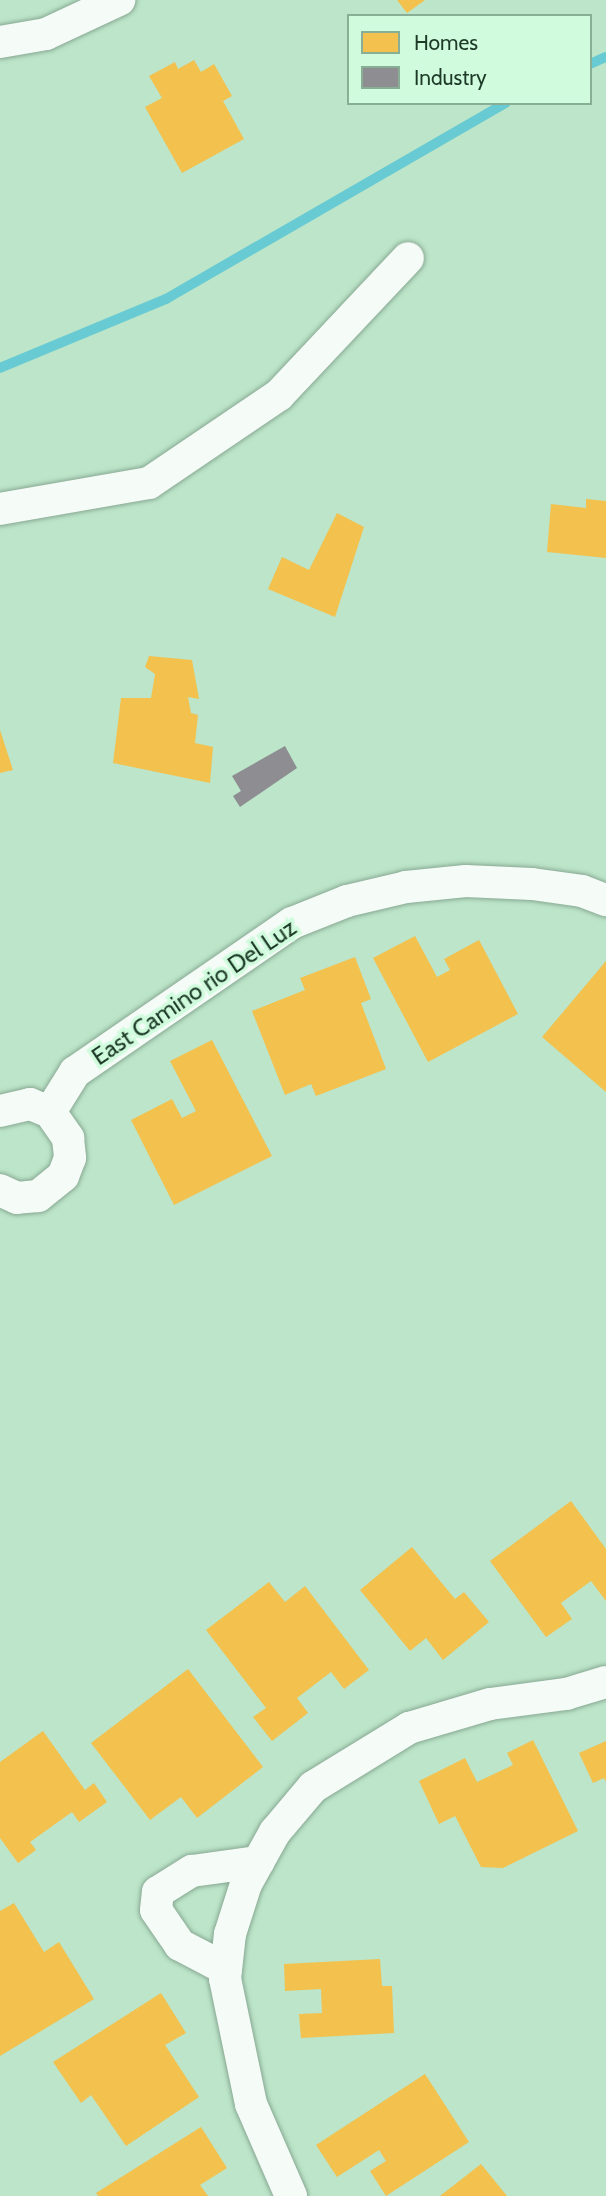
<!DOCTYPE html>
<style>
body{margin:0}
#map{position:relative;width:606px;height:2196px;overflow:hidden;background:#bce5c9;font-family:Cabin,sans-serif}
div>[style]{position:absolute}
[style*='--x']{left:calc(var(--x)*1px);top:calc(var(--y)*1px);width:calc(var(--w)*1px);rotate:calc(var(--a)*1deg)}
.homes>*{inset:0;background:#f2c14e}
.industry>*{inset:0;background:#8d8d92}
.stream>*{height:10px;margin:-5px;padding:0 5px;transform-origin:5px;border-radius:5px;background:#68cad3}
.roads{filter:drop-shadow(0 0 2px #88a893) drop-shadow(0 0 2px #88a893)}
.street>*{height:32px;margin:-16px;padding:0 16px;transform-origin:16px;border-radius:16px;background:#f5fbf7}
span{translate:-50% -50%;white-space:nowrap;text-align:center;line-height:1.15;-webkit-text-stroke:7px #d0fcdd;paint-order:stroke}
.street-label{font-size:24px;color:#1d3b28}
.legend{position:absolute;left:347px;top:14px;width:245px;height:91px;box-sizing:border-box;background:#d0fcdd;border:2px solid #88af95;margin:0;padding:9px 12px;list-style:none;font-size:21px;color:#1d3b28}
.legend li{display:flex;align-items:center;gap:14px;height:35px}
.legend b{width:35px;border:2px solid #88af95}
</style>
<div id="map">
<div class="homes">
<div style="clip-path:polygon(397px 0,425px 0,407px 13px)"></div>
<div style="clip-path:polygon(194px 60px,201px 72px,214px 64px,232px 96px,223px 101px,244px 139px,182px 173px,145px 107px,162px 98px,149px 76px,175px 62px,178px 69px)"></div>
<div style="clip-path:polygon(586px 499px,606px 501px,606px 558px,547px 552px,551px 504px,586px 508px)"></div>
<div style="clip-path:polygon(337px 513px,364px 527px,335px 617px,268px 589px,282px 557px,309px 570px)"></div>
<div style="clip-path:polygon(149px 656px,192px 660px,199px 699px,188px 697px,191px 713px,198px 715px,195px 743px,213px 747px,210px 783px,113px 763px,121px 698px,151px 698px,155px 674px,145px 667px)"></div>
<div style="clip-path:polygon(0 730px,13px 770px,0 773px)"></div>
<div style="clip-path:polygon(415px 936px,437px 977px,450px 970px,444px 959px,479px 940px,518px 1014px,428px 1062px,373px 958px)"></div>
<div style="clip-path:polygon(355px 957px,371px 999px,361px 1003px,386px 1069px,316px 1096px,311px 1084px,285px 1095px,252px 1011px,305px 990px,300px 978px)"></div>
<div style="clip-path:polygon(606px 961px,606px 1092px,542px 1037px)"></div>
<div style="clip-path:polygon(212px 1040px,272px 1156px,174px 1205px,131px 1120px,172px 1099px,182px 1118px,196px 1111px,170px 1061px)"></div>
<div style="clip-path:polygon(571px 1501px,606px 1549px,606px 1601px,591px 1581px,561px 1603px,572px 1619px,546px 1637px,490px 1561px)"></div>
<div style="clip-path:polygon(412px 1547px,455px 1599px,464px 1592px,489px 1622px,443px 1660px,426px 1638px,410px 1651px,360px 1590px)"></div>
<div style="clip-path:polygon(269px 1582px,285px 1602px,305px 1586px,369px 1670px,344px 1689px,331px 1672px,297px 1698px,308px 1713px,272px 1741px,253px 1717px,266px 1708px,206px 1630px)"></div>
<div style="clip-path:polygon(188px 1669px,263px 1767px,197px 1818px,181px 1797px,150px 1820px,91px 1743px)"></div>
<div style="clip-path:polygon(43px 1731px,85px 1790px,94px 1783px,107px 1802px,79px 1822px,72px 1812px,30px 1842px,36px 1850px,18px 1863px,0 1838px,0 1762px)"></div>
<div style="clip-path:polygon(533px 1740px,578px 1831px,503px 1868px,481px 1867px,455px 1816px,439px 1824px,419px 1781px,465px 1758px,477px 1782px,513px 1765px,507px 1753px)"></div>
<div style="clip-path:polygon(606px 1741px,606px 1782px,604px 1778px,593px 1783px,579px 1753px)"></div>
<div style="clip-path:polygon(14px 1903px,44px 1952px,59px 1942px,94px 1999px,0 2056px,0 1911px)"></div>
<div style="clip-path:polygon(380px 1959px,382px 1986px,392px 1986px,394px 2033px,301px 2038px,299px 2014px,322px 2013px,321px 1989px,285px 1991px,284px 1964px)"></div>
<div style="clip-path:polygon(161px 1993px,186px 2033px,165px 2045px,199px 2097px,126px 2146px,91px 2095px,81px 2103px,53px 2062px)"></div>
<div style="clip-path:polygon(425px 2074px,469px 2142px,386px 2196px,370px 2171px,386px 2161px,379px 2150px,337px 2177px,316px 2145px)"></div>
<div style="clip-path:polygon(201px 2127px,227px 2168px,200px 2185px,208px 2196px,98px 2196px,96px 2193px)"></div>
<div style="clip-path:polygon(481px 2164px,507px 2196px,440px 2196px)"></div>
</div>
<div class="industry">
<div style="clip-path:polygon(285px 746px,297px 768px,240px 807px,233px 796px,241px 791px,232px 776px)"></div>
</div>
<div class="stream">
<div style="--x:590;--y:64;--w:17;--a:-24"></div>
<div style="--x:0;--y:368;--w:180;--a:-22.6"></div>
<div style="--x:166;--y:299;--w:392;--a:-30"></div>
</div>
<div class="roads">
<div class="street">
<div style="--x:0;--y:42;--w:47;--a:-9.9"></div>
<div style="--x:46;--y:34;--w:81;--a:-25"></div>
<div style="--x:0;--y:509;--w:151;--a:-9.9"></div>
<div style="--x:149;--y:483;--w:157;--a:-34.1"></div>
<div style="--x:279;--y:395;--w:188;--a:-46.7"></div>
<div style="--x:0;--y:1111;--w:31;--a:-13"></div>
<div style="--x:30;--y:1104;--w:22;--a:22"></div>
<div style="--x:50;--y:1112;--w:32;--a:55"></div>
<div style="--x:68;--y:1138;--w:20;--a:84"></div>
<div style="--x:70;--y:1158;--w:19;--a:111"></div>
<div style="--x:63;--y:1176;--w:32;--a:141"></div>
<div style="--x:38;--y:1196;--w:21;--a:175"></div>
<div style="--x:17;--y:1198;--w:19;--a:-155"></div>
<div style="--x:50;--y:1112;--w:47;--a:-58"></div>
<div style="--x:75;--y:1072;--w:263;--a:-34.5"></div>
<div style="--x:292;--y:923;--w:59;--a:-21.8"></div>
<div style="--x:347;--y:901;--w:61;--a:-13.3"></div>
<div style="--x:406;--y:887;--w:60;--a:-5.7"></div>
<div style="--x:466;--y:881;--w:66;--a:2.6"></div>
<div style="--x:532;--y:884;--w:50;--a:8"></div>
<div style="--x:582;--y:891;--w:26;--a:21"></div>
<div style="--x:226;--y:1969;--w:52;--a:-152.4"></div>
<div style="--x:180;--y:1945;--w:42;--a:-124.4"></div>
<div style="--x:156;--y:1910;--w:18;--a:-84"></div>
<div style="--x:158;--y:1892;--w:40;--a:-32"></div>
<div style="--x:192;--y:1871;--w:67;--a:-7.8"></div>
<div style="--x:291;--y:2196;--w:100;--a:-113.5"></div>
<div style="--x:251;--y:2104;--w:128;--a:-101.7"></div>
<div style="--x:225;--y:1979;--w:45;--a:-83.7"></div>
<div style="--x:230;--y:1934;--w:52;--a:-72.3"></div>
<div style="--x:246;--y:1884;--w:60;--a:-60.9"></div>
<div style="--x:275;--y:1832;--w:59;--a:-49.8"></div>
<div style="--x:313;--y:1787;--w:113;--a:-31.6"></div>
<div style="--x:409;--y:1728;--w:84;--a:-16.5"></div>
<div style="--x:490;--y:1704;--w:77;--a:-7.5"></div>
<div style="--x:566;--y:1694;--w:42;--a:-16.7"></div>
</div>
</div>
<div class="street-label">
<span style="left:194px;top:992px;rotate:-34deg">East Camino rio Del Luz</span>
</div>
<ul class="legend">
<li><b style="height:19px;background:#f2c14e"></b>Homes</li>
<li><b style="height:19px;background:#8d8d92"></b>Industry</li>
</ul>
</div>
